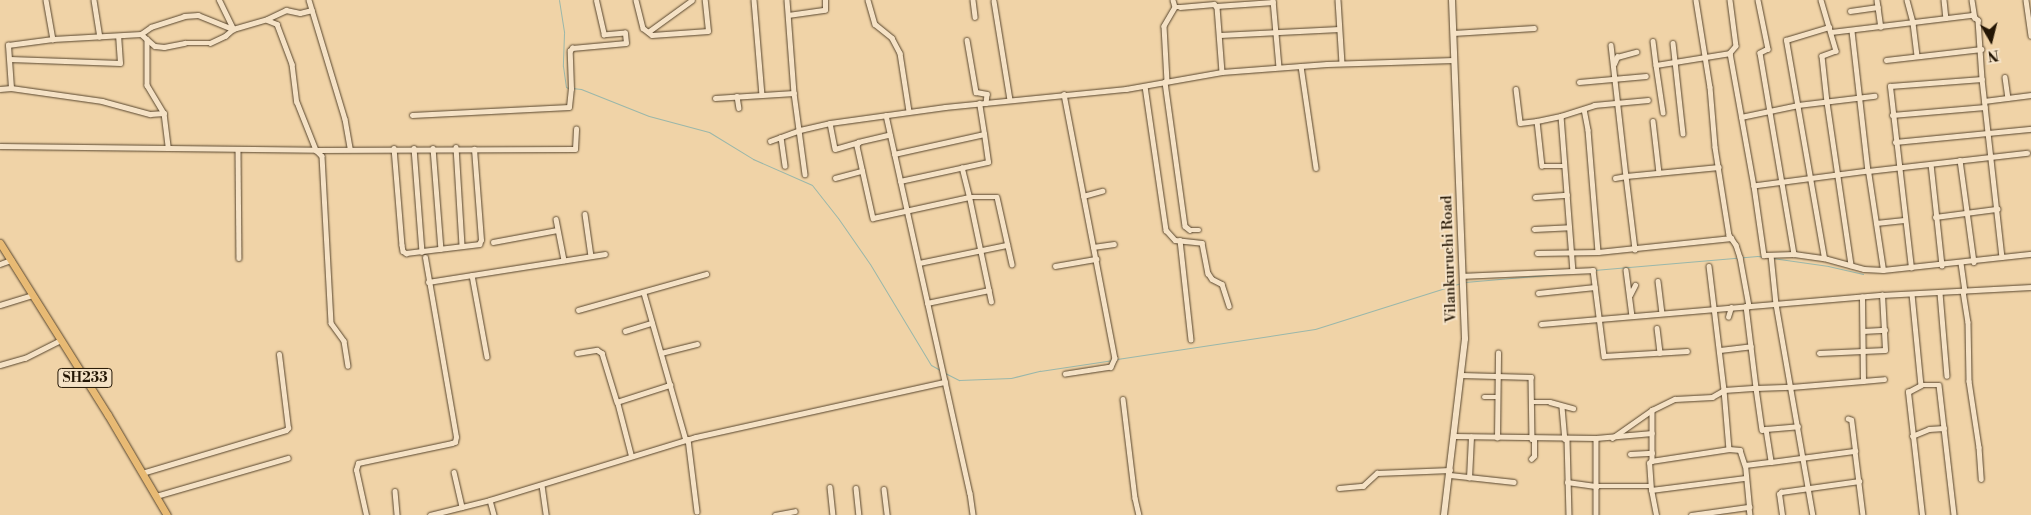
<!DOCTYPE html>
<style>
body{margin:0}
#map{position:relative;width:2031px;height:515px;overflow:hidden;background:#f0d3a7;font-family:"Libre Bodoni",serif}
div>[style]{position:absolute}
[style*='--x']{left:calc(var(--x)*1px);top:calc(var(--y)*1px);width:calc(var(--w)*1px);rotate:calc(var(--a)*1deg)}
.stream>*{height:1px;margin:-0.5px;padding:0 0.5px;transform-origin:0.5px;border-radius:0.5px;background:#9ab7aa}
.roads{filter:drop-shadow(0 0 1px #57452d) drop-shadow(0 0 1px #57452d)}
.minor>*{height:4.5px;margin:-2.25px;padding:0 2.25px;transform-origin:2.25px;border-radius:2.25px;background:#f5e2c6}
.tertiary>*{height:5.5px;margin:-2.75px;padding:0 2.75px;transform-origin:2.75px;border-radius:2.75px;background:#f5e2c6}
.primary>*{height:7px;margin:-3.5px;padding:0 3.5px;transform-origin:3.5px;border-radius:3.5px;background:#e8ba74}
span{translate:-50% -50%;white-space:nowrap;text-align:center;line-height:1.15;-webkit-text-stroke:4px #f5e2c6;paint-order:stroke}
.shield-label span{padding:1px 4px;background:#f5e2c6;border:1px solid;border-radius:4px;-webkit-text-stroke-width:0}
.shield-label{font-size:14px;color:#241604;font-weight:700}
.street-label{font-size:15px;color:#241604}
.north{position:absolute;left:1966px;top:15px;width:50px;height:50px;-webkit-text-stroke:4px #f5e2c6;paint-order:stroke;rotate:172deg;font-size:14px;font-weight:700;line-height:20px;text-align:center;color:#241604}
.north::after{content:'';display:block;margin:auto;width:18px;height:22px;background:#241604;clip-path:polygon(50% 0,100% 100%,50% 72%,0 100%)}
</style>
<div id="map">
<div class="stream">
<div style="--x:559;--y:0;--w:33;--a:81"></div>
<div style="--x:564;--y:33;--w:33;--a:92"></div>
<div style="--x:563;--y:66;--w:21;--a:82"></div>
<div style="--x:566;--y:87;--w:2;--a:27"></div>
<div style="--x:572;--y:88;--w:9;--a:6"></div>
<div style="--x:581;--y:89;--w:73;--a:21.7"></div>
<div style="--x:649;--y:116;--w:62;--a:14.9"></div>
<div style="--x:709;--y:132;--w:52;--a:31.5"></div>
<div style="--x:753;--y:159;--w:64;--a:23.8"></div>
<div style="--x:812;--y:185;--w:42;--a:51.8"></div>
<div style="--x:838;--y:218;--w:56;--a:55.2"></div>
<div style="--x:870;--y:264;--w:118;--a:58.9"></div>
<div style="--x:931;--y:365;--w:13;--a:29"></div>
<div style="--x:1773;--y:258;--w:56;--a:8.3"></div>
<div style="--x:1828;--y:266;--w:36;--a:13"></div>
<div style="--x:1594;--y:270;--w:164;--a:-4.9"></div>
<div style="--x:1757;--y:256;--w:12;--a:5"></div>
<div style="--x:1465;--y:282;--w:105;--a:-4.9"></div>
<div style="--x:1117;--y:359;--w:200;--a:-8.6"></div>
<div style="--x:1315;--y:329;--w:153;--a:-17.5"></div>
<div style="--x:945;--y:373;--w:16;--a:27"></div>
<div style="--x:959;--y:380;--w:52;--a:-2.2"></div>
<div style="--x:1011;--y:378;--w:30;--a:-14"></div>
<div style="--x:1040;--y:371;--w:74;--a:-8.6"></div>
</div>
<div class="roads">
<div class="minor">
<div style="--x:46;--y:0;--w:40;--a:80"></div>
<div style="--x:94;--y:0;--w:37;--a:81"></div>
<div style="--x:309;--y:0;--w:124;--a:73.2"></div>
<div style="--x:345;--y:119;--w:29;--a:80"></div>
<div style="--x:636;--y:0;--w:29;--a:76"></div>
<div style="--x:643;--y:28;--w:11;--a:38"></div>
<div style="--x:652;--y:35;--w:56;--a:-4.1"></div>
<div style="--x:708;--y:31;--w:31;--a:-96"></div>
<div style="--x:754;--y:0;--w:95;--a:85.2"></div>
<div style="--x:787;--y:0;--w:93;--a:85.7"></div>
<div style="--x:794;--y:93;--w:82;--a:82.3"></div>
<div style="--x:868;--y:0;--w:25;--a:74"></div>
<div style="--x:875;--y:24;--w:22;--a:39"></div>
<div style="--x:892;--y:38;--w:17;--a:62"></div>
<div style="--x:900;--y:53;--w:59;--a:81.2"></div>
<div style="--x:973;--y:0;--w:17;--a:83"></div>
<div style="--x:1173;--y:0;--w:7;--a:74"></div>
<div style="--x:1175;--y:7;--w:5;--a:0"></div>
<div style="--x:1180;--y:7;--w:34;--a:-5"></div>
<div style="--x:1214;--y:4;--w:4;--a:45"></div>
<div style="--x:1217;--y:7;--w:65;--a:85.6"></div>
<div style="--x:1273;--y:0;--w:67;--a:84.9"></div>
<div style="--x:1338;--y:0;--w:63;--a:86.4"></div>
<div style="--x:1696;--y:0;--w:88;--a:80.9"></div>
<div style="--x:1710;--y:87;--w:60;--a:85.2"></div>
<div style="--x:1715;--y:147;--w:89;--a:81"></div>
<div style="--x:1729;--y:235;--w:12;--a:55"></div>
<div style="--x:1736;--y:245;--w:13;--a:72"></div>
<div style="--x:1740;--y:257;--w:50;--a:79.6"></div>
<div style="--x:1730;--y:0;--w:46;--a:82.6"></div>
<div style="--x:1736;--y:46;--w:9;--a:131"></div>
<div style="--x:1758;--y:0;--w:50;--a:78.5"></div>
<div style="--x:1768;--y:49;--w:9;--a:153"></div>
<div style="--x:1760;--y:53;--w:204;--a:80.4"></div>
<div style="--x:1821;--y:0;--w:53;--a:73.6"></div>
<div style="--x:1836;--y:51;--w:15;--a:160"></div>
<div style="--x:1822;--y:56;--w:46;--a:83.8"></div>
<div style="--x:1827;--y:102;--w:165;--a:81.6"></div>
<div style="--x:1877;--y:0;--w:27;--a:82"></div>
<div style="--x:1907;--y:0;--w:24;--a:75"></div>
<div style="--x:1913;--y:23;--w:33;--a:83"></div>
<div style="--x:1944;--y:0;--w:18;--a:84"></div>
<div style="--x:1972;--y:0;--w:18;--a:81"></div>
<div style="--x:2026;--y:0;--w:36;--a:82"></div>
<div style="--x:994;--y:1;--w:100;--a:80.8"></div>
<div style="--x:1216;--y:6;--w:57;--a:-4"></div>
<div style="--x:1175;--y:7;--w:22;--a:120"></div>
<div style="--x:1164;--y:26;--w:55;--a:86.9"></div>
<div style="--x:1167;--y:81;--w:2;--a:153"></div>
<div style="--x:1165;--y:82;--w:145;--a:82.1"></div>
<div style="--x:1185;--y:226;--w:6;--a:39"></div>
<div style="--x:1190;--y:230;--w:9;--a:0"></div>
<div style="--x:1850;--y:11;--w:28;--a:-8"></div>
<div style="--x:788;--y:15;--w:37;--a:-8"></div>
<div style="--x:825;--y:10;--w:10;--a:-90"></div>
<div style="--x:267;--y:20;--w:11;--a:22"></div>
<div style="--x:277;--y:24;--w:43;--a:69.4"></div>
<div style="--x:292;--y:64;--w:38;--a:83"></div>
<div style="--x:297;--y:102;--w:52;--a:68.4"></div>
<div style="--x:316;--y:150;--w:8;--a:45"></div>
<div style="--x:322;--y:156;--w:167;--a:86.9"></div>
<div style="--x:331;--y:323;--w:22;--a:54"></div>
<div style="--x:344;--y:341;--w:25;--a:81"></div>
<div style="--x:1852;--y:31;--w:141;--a:83.5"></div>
<div style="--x:1868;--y:171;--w:160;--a:-6.5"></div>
<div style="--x:648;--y:32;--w:54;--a:-36"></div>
<div style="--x:1831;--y:32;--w:142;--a:-6.9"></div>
<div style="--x:1972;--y:15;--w:8;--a:40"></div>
<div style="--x:1978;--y:20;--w:59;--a:86.1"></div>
<div style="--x:1453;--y:33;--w:81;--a:-3.5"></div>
<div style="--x:141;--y:34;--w:18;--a:41"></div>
<div style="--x:155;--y:46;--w:9;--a:6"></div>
<div style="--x:164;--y:47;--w:21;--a:-11"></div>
<div style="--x:185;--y:43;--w:25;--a:0"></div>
<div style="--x:210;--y:43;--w:17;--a:-25"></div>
<div style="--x:225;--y:36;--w:11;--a:-41"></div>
<div style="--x:233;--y:29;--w:32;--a:-116"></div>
<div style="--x:1220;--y:35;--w:119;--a:-2.9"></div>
<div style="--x:147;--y:39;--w:46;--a:90"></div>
<div style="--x:147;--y:85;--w:33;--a:59"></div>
<div style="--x:164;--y:113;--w:34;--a:83"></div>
<div style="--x:967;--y:40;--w:53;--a:80.2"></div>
<div style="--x:976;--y:92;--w:11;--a:10"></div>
<div style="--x:987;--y:94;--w:9;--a:96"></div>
<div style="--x:1653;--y:41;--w:24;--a:83"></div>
<div style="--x:1656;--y:65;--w:75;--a:-9.2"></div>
<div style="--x:1730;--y:53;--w:135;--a:79.8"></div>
<div style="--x:1673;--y:43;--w:91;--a:83.7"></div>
<div style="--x:1611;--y:45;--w:132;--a:83.5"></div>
<div style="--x:1626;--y:176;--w:93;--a:-5.5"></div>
<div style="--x:10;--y:59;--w:110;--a:2.1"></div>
<div style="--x:120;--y:63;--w:26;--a:-94"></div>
<div style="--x:1886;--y:60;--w:96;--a:-6.6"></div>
<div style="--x:1614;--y:64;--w:8;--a:-67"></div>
<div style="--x:1617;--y:57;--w:20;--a:-15"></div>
<div style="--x:1656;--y:65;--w:48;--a:81.5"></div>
<div style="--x:1301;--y:66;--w:103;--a:81.6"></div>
<div style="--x:2005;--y:77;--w:21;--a:82"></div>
<div style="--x:1579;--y:82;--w:67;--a:-5.1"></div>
<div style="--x:1145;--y:86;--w:146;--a:81.7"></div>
<div style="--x:1166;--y:230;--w:13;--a:48"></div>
<div style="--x:1175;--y:240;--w:27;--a:6"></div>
<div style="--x:1202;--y:243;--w:31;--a:79"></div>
<div style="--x:1208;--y:273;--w:7;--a:56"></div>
<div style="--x:1212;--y:279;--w:11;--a:27"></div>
<div style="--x:1222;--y:284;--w:23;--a:72"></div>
<div style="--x:11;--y:88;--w:92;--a:8.1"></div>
<div style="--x:102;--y:101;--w:50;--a:15.2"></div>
<div style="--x:150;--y:114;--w:14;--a:-4"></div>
<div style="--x:0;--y:89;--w:11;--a:-5"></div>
<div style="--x:11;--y:88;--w:43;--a:-94"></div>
<div style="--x:8;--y:45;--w:45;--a:-7.6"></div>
<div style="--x:53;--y:39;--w:88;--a:-3.3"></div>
<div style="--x:141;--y:34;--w:12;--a:-35"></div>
<div style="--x:151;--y:27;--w:35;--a:-18"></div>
<div style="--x:184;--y:16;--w:14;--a:-4"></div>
<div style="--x:198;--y:15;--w:38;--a:22"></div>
<div style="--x:233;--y:29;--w:35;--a:-16"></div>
<div style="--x:267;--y:19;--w:21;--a:-25"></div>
<div style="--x:286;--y:10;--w:14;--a:12"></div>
<div style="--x:300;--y:13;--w:12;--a:-14"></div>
<div style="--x:1516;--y:89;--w:34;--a:83"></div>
<div style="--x:1520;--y:123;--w:17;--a:-7"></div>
<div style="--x:1537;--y:121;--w:45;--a:83.7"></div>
<div style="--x:1542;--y:166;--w:22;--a:0"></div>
<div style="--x:1064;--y:94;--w:269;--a:79.1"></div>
<div style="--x:1115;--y:358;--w:10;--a:114"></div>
<div style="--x:1111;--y:367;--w:46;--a:171.2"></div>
<div style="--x:737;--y:96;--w:12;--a:81"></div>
<div style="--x:715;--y:98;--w:79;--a:-3.6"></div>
<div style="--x:1984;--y:101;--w:47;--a:-7.3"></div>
<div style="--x:1584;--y:109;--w:21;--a:79"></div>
<div style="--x:1588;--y:130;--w:122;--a:85.3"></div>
<div style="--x:412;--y:115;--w:157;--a:-2.9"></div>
<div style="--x:569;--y:107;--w:18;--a:-84"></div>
<div style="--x:571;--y:89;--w:38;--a:-92"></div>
<div style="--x:570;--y:51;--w:4;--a:-56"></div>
<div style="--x:572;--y:48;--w:54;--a:-5.3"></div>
<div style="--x:626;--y:43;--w:10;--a:-96"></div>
<div style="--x:625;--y:33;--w:21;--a:175"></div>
<div style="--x:604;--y:35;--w:35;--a:-103"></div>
<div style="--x:886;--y:115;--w:387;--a:77.5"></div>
<div style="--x:970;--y:493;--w:22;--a:82"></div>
<div style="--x:1892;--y:115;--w:93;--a:-4.9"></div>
<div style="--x:1561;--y:116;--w:155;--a:85.6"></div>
<div style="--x:1741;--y:117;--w:58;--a:-11.9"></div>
<div style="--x:1798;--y:105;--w:77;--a:-6.8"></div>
<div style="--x:1537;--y:121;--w:25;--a:-12"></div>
<div style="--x:1561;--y:116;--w:35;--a:-18"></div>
<div style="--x:1594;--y:105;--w:54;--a:-5.3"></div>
<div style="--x:1653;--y:121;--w:52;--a:83.4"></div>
<div style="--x:830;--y:123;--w:26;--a:79"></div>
<div style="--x:835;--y:149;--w:25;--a:-16"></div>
<div style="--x:890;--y:135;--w:32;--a:167"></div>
<div style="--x:859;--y:142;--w:4;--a:117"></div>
<div style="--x:857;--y:146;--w:74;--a:77.5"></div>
<div style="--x:873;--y:218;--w:98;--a:-12.3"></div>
<div style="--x:969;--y:197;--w:30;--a:-104"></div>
<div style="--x:781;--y:137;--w:29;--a:82"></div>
<div style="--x:770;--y:141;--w:32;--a:-20"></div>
<div style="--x:800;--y:130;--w:31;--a:-13"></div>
<div style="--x:830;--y:123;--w:116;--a:-7.9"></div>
<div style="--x:945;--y:107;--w:182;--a:-5.7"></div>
<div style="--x:1126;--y:89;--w:97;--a:-10"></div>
<div style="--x:1222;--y:72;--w:105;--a:-4.4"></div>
<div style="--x:1327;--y:64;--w:127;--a:-1.8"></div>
<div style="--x:1895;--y:142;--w:137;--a:-5.5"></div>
<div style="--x:0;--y:146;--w:316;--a:0.7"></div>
<div style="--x:316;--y:150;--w:259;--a:-0.2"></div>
<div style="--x:575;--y:149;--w:20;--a:-87"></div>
<div style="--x:456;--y:147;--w:99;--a:86.5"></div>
<div style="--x:394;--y:148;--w:97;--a:85.3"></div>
<div style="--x:402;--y:245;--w:6;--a:81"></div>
<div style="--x:403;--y:251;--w:4;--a:34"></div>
<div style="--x:406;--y:253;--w:74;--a:-7"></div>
<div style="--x:479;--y:244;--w:4;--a:-63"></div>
<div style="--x:481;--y:240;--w:91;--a:-94.4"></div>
<div style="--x:414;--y:148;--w:104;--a:85.6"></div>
<div style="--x:433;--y:148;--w:101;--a:85.5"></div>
<div style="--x:238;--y:149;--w:109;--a:89.5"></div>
<div style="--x:894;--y:154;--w:92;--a:-12.5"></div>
<div style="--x:984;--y:134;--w:31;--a:-99"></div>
<div style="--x:1960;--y:160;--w:103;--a:82.2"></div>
<div style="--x:1931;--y:164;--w:102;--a:83.8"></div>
<div style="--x:835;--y:178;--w:28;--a:-15"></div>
<div style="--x:1615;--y:178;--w:11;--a:-10"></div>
<div style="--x:1626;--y:176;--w:74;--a:83"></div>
<div style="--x:900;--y:181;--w:90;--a:-12.2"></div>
<div style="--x:988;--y:162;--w:28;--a:-98"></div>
<div style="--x:1083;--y:196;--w:20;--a:-15"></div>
<div style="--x:1535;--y:197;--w:32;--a:-4"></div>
<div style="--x:585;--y:214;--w:42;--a:81.9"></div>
<div style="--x:1935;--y:217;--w:63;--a:-7.4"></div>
<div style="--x:556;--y:219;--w:42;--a:79"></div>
<div style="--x:1876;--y:223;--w:28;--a:-6"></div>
<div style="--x:1534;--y:229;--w:35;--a:-3"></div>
<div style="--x:1180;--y:240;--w:100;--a:83.7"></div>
<div style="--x:493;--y:242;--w:65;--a:-10.6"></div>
<div style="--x:1093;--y:247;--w:21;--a:-8"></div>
<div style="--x:1537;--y:253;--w:61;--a:-0.9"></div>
<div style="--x:1598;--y:252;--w:134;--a:-6"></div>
<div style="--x:1771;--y:255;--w:49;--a:84.2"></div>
<div style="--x:1776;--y:304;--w:214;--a:80.1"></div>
<div style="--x:1824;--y:258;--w:221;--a:-99.9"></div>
<div style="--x:1786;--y:40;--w:45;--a:-16.8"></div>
<div style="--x:919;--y:263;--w:90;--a:-11.6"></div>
<div style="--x:1961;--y:263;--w:28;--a:82"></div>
<div style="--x:0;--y:264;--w:12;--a:-20"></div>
<div style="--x:1055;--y:266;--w:42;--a:-9.7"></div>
<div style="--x:1709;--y:266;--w:125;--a:83.1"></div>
<div style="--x:1724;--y:390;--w:32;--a:-4"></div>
<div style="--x:1756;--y:388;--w:42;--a:81.9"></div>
<div style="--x:1762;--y:430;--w:4;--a:-14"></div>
<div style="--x:1766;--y:429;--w:33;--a:81"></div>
<div style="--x:1771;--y:462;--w:85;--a:-7.5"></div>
<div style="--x:1855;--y:451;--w:31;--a:-97"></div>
<div style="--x:1851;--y:420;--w:3;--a:-162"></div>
<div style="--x:1911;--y:268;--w:183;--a:-96.6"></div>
<div style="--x:1890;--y:86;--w:92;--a:-4.4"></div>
<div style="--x:1982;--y:79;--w:179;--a:83.6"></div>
<div style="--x:1626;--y:270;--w:46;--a:82.6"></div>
<div style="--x:1883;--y:270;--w:100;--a:-98.6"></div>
<div style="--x:1868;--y:171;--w:115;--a:172.5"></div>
<div style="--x:1754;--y:186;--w:70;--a:81.8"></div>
<div style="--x:1764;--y:255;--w:30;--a:-2"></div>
<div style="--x:1794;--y:254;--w:30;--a:8"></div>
<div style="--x:1824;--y:258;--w:41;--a:15.4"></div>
<div style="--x:1864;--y:269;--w:19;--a:3"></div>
<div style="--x:1883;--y:270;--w:149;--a:-6.2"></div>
<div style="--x:472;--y:275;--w:83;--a:79.6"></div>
<div style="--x:1462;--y:276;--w:131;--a:-2.6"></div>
<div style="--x:1593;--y:270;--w:87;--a:82.7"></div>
<div style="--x:1604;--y:356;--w:83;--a:-3.4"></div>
<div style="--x:1658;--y:281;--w:32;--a:83"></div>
<div style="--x:428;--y:282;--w:179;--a:-9"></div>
<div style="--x:1963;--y:291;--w:31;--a:81"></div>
<div style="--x:1968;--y:322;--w:59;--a:89"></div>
<div style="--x:1969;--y:381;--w:67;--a:81.4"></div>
<div style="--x:1979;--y:447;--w:32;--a:86"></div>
<div style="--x:644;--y:293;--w:153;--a:74.1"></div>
<div style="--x:1538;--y:293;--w:57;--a:-6"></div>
<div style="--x:1940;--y:293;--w:83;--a:85.2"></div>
<div style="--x:1912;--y:294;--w:91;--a:84.4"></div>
<div style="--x:1630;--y:295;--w:11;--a:-63"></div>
<div style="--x:991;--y:302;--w:107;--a:-101.8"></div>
<div style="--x:969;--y:197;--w:28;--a:0"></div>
<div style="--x:997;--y:197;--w:69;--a:77.4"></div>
<div style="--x:927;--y:303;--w:63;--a:-11.8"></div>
<div style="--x:0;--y:305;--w:34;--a:-17"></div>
<div style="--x:1746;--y:306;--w:83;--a:83"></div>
<div style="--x:1756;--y:388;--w:35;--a:-2"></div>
<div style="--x:1791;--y:387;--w:72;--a:-4.8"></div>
<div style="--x:1863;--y:381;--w:84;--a:-90.7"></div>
<div style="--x:578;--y:310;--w:133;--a:-15.7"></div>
<div style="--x:1728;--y:317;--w:10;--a:-73"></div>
<div style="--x:1541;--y:324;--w:342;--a:-4.9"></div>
<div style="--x:1882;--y:295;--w:149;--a:-3.1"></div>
<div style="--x:1657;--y:328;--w:25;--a:83"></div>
<div style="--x:625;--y:331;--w:28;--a:-17"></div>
<div style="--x:1863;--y:331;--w:22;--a:-3"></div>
<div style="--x:1720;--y:350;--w:31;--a:-7"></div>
<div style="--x:577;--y:353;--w:20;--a:-9"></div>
<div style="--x:597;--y:350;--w:6;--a:31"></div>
<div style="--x:602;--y:353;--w:51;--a:73"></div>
<div style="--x:661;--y:353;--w:37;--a:-14"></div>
<div style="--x:1819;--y:353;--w:66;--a:-2.6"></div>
<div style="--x:1885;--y:350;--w:55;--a:-93.1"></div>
<div style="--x:0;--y:365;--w:26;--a:-16"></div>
<div style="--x:25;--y:358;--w:40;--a:-26.6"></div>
<div style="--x:1461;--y:375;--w:70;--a:1.6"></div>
<div style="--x:1531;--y:377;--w:62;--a:89.1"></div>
<div style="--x:1863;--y:381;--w:21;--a:-5"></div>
<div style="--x:1484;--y:397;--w:14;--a:0"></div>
<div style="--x:1123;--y:399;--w:100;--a:83.1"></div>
<div style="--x:1135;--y:498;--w:17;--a:77"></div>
<div style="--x:1532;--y:402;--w:18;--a:0"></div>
<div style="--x:1550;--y:402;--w:24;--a:15"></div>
<div style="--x:1562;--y:407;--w:32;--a:85"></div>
<div style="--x:1652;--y:410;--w:51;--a:90"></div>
<div style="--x:1766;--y:429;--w:32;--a:-5"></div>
<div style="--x:1454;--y:436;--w:142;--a:0.8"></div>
<div style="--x:1596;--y:438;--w:77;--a:90"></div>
<div style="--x:1912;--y:436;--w:18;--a:-22"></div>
<div style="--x:1929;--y:429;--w:15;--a:-4"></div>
<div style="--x:1497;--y:438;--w:85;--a:-89.3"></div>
<div style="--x:1596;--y:438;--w:56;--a:-5.1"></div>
<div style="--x:1612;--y:438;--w:49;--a:-35"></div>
<div style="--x:1652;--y:410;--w:25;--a:-26"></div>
<div style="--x:1675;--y:399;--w:37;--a:-3"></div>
<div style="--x:1712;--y:397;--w:14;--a:-30"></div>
<div style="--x:1724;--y:390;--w:59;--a:85.2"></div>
<div style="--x:688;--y:439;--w:73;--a:82.9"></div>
<div style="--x:1567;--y:439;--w:76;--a:88.5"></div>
<div style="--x:1855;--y:451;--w:64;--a:82.9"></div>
<div style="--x:1630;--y:454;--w:22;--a:-3"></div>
<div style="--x:631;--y:456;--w:56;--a:-104.5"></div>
<div style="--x:617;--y:402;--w:56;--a:-17.8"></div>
<div style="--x:1531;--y:459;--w:4;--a:-45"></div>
<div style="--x:1534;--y:456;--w:17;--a:-90"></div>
<div style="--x:454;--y:472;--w:36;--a:77"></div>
<div style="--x:142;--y:473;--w:150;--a:-16.6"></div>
<div style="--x:286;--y:430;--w:3;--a:-45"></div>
<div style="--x:288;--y:428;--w:74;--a:-97"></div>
<div style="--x:1450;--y:475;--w:64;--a:6.2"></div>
<div style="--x:1469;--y:478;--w:41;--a:-87.2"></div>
<div style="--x:1567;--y:482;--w:30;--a:8"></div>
<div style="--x:1597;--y:486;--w:53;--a:0"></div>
<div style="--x:542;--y:485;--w:30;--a:82"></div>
<div style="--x:830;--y:487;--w:28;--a:84"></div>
<div style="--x:856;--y:488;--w:27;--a:84"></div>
<div style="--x:1339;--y:488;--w:24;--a:-5"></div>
<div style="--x:1363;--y:486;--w:19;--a:-43"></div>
<div style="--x:1377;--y:473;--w:73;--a:-2.4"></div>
<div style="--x:884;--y:489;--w:26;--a:83"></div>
<div style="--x:1651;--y:490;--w:27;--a:-94"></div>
<div style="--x:1649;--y:463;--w:3;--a:-45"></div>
<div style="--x:1651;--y:461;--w:79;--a:-8.7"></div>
<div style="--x:1729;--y:449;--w:11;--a:5"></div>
<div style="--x:1740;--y:450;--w:16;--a:72"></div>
<div style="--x:395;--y:491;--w:24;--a:85"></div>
<div style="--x:156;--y:496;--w:137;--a:-16.1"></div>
<div style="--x:490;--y:500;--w:215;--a:-17"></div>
<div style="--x:696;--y:437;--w:255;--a:-12.5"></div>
<div style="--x:1749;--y:507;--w:8;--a:83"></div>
<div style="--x:366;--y:515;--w:46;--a:-102.5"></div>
<div style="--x:356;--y:470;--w:7;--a:-74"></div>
<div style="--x:358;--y:463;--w:96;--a:-12"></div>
<div style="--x:452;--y:443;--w:3;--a:-18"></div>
<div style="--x:455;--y:442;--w:5;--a:-79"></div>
<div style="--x:456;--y:437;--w:182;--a:-99.8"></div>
<div style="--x:430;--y:515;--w:62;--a:-14"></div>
<div style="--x:490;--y:500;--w:16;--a:75"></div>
<div style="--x:775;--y:515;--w:20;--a:-11"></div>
<div style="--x:1656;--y:515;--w:25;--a:-101"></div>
<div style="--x:1651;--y:490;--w:95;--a:-7.3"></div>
<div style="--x:1691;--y:515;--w:59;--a:-7.9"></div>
<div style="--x:1749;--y:507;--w:42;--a:-95.4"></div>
<div style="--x:1745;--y:465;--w:26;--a:-7"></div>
<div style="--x:1782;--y:515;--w:21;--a:-98"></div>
<div style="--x:1779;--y:494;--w:3;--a:-45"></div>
<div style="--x:1781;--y:492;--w:79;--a:-8"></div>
<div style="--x:1922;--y:515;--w:124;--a:-96.5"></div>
<div style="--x:1908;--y:392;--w:15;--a:-28"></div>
<div style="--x:1921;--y:385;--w:18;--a:0"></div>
<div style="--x:1939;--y:385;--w:131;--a:83.4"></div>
</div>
<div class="tertiary">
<div style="--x:1444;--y:515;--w:177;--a:-83.2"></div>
<div style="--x:1465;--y:339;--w:339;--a:-92.2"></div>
</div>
<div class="primary">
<div style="--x:0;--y:243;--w:203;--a:57.9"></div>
<div style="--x:108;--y:415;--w:116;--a:59.5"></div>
</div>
</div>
<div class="shield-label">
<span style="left:85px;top:378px">SH233</span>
</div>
<div class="street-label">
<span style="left:1449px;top:259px;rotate:-92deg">Vilankuruchi Road</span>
</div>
<div class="north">N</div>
</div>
